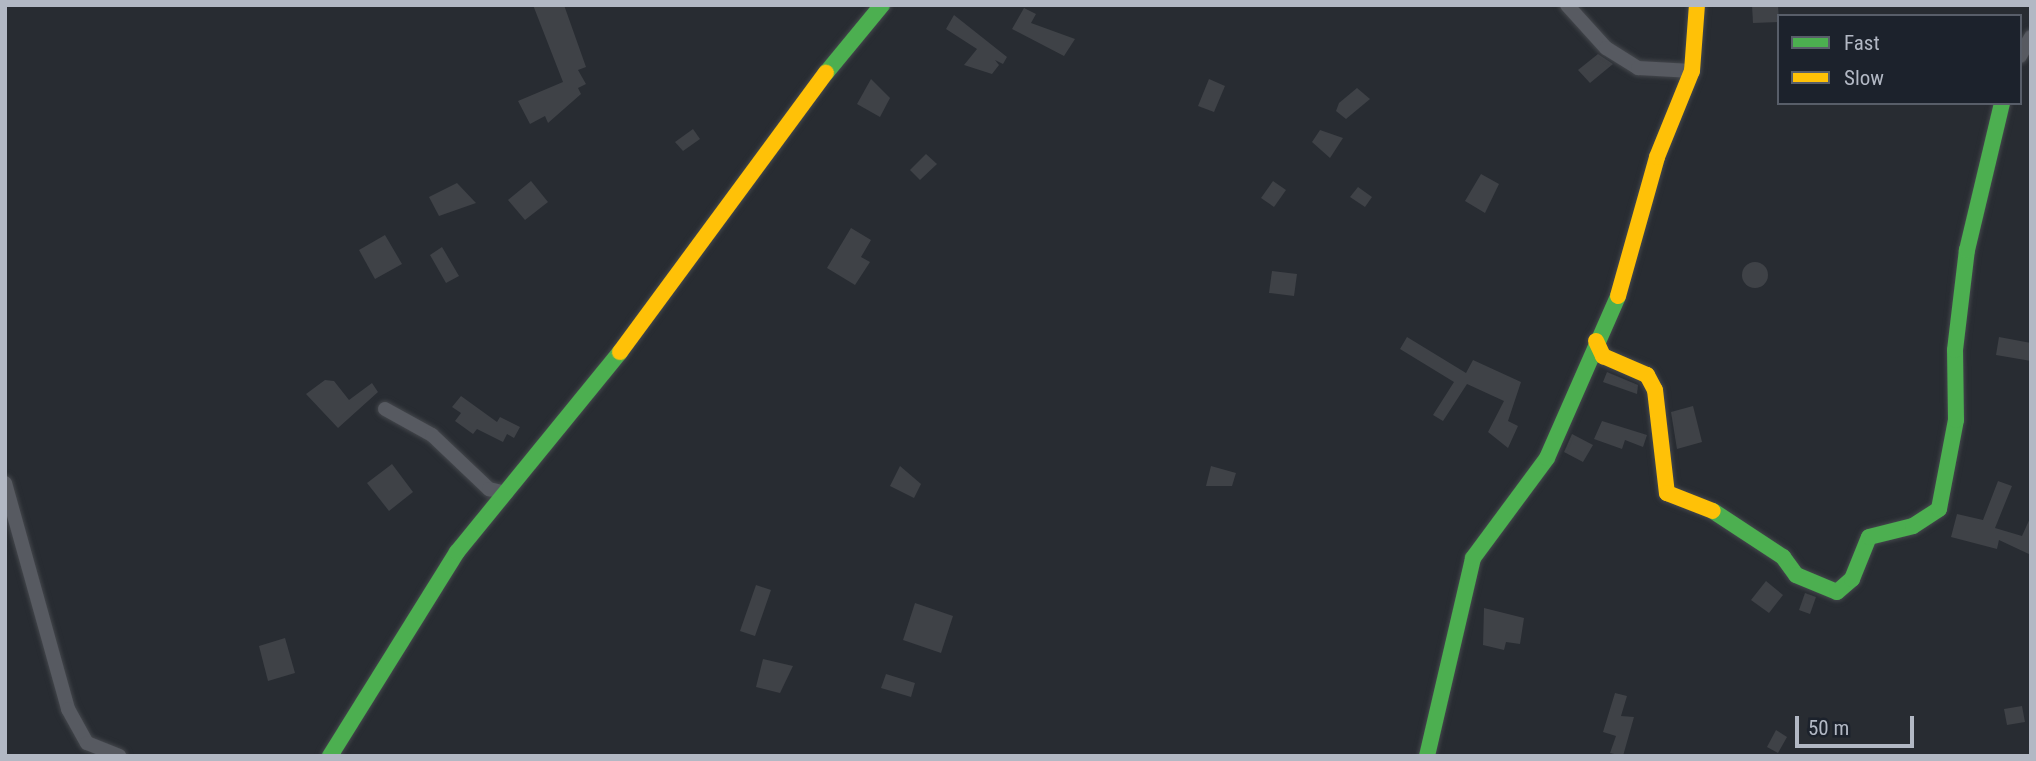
<!DOCTYPE html>
<style>
body{margin:0}
#map{position:relative;width:2036px;height:761px;overflow:hidden;background:#282c32;font-family:"Roboto Condensed",sans-serif}
div>[style]{position:absolute}
[style*='--x']{left:calc(var(--x)*1px);top:calc(var(--y)*1px);width:calc(var(--w)*1px);rotate:calc(var(--a)*1deg)}
.building>*{inset:0;background:#3f4247}
.round{border-radius:50%}
.roads{filter:drop-shadow(0 0 2px #44474c) drop-shadow(0 0 2px #44474c)}
.street>*{height:14px;margin:-7px;padding:0 7px;transform-origin:7px;border-radius:7px;background:#575a61}
.fast>*{height:16px;margin:-8px;padding:0 8px;transform-origin:8px;border-radius:8px;background:#4caf50}
.slow>*{height:16px;margin:-8px;padding:0 8px;transform-origin:8px;border-radius:8px;background:#ffc107}
span{translate:-50% -50%;white-space:nowrap;text-align:center;line-height:1.15;-webkit-text-stroke:6px #1c222c;paint-order:stroke}
.frame{position:absolute;inset:0;border:7px solid #b2b8c4;pointer-events:none}
.legend{position:absolute;left:1777px;top:14px;width:245px;height:91px;box-sizing:border-box;background:#1c222c;border:2px solid #585e69;margin:0;padding:9px 12px;list-style:none;font-size:21px;color:#b2b8c4}
.legend li{display:flex;align-items:center;gap:14px;height:35px}
.legend b{width:35px;border:2px solid #585e69}
.scale{position:absolute;left:1795px;top:716px;width:119px;height:32px;box-sizing:border-box;border:4px solid #b2b8c4;border-top:0;padding-left:9px;font-size:21px;line-height:24px;white-space:nowrap;color:#b2b8c4;-webkit-text-stroke:5px #1c222c;paint-order:stroke}
</style>
<div id="map">
<div class="building">
<div style="clip-path:polygon(533px 5px,564px 5px,586px 67px,578px 70px,586px 84px,578px 88px,581px 94px,548px 123px,545px 116px,530px 124px,518px 101px,563px 82px)"></div>
<div style="clip-path:polygon(1752px 5px,1778px 5px,1779px 22px,1753px 23px)"></div>
<div style="clip-path:polygon(1024px 8px,1036px 14px,1031px 23px,1075px 39px,1064px 56px,1012px 29px)"></div>
<div style="clip-path:polygon(954px 15px,1007px 57px,1003px 64px,995px 60px,999px 65px,992px 74px,964px 65px,977px 49px,946px 29px)"></div>
<div style="clip-path:polygon(1598px 54px,1613px 64px,1590px 83px,1578px 70px)"></div>
<div style="clip-path:polygon(871px 79px,890px 98px,880px 117px,857px 104px)"></div>
<div style="clip-path:polygon(1209px 79px,1225px 86px,1214px 112px,1198px 106px)"></div>
<div style="clip-path:polygon(1357px 88px,1370px 99px,1346px 119px,1336px 111px,1339px 103px)"></div>
<div style="clip-path:polygon(693px 129px,700px 139px,683px 151px,675px 142px)"></div>
<div style="clip-path:polygon(1320px 130px,1343px 138px,1330px 158px,1312px 142px)"></div>
<div style="clip-path:polygon(926px 154px,937px 164px,920px 180px,910px 170px)"></div>
<div style="clip-path:polygon(1481px 174px,1499px 184px,1485px 213px,1465px 201px)"></div>
<div style="clip-path:polygon(531px 181px,548px 202px,525px 220px,508px 200px)"></div>
<div style="clip-path:polygon(1273px 181px,1286px 190px,1274px 207px,1261px 198px)"></div>
<div style="clip-path:polygon(457px 183px,476px 203px,439px 216px,429px 197px)"></div>
<div style="clip-path:polygon(1358px 187px,1372px 197px,1365px 207px,1350px 197px)"></div>
<div style="clip-path:polygon(851px 228px,871px 240px,861px 257px,870px 262px,855px 285px,827px 268px)"></div>
<div style="clip-path:polygon(385px 235px,402px 264px,375px 279px,359px 250px)"></div>
<div style="clip-path:polygon(442px 247px,459px 276px,446px 283px,430px 255px)"></div>
<div class="round" style="left:1742px;top:262px;width:26px;height:26px"></div>
<div style="clip-path:polygon(1272px 271px,1297px 274px,1294px 296px,1269px 293px)"></div>
<div style="clip-path:polygon(1407px 337px,1466px 373px,1473px 360px,1521px 382px,1508px 421px,1518px 426px,1508px 448px,1488px 432px,1504px 401px,1467px 384px,1443px 421px,1433px 415px,1454px 382px,1400px 349px)"></div>
<div style="clip-path:polygon(1999px 337px,2031px 343px,2031px 361px,1996px 355px)"></div>
<div style="clip-path:polygon(1607px 372px,1638px 385px,1637px 394px,1603px 382px)"></div>
<div style="clip-path:polygon(325px 380px,334px 381px,349px 400px,372px 383px,378px 392px,338px 428px,306px 394px)"></div>
<div style="clip-path:polygon(461px 396px,497px 422px,500px 417px,520px 427px,514px 438px,507px 434px,503px 442px,477px 429px,473px 434px,455px 421px,461px 413px,452px 407px)"></div>
<div style="clip-path:polygon(1693px 406px,1702px 442px,1677px 449px,1671px 412px)"></div>
<div style="clip-path:polygon(1602px 421px,1647px 435px,1643px 447px,1625px 440px,1622px 449px,1594px 439px)"></div>
<div style="clip-path:polygon(1572px 434px,1593px 445px,1583px 462px,1564px 452px)"></div>
<div style="clip-path:polygon(392px 464px,413px 492px,389px 511px,367px 483px)"></div>
<div style="clip-path:polygon(900px 466px,921px 484px,914px 498px,890px 486px)"></div>
<div style="clip-path:polygon(1211px 466px,1236px 473px,1232px 486px,1206px 486px)"></div>
<div style="clip-path:polygon(1998px 481px,2012px 486px,1995px 528px,2022px 536px,2031px 516px,2031px 555px,1999px 540px,1997px 549px,1951px 537px,1957px 514px,1983px 520px)"></div>
<div style="clip-path:polygon(1766px 581px,1783px 595px,1769px 613px,1751px 600px)"></div>
<div style="clip-path:polygon(756px 585px,771px 590px,755px 636px,740px 631px)"></div>
<div style="clip-path:polygon(1805px 593px,1816px 597px,1810px 614px,1799px 610px)"></div>
<div style="clip-path:polygon(915px 603px,953px 616px,941px 653px,903px 640px)"></div>
<div style="clip-path:polygon(1484px 608px,1524px 618px,1520px 644px,1506px 642px,1504px 650px,1483px 645px)"></div>
<div style="clip-path:polygon(285px 638px,295px 673px,268px 681px,259px 646px)"></div>
<div style="clip-path:polygon(763px 659px,793px 666px,780px 693px,756px 687px)"></div>
<div style="clip-path:polygon(886px 674px,915px 683px,911px 697px,881px 688px)"></div>
<div style="clip-path:polygon(1615px 693px,1627px 696px,1621px 716px,1634px 717px,1623px 756px,1610px 753px,1616px 736px,1603px 732px)"></div>
<div style="clip-path:polygon(2022px 706px,2025px 722px,2007px 725px,2004px 709px)"></div>
<div style="clip-path:polygon(1776px 730px,1787px 737px,1778px 753px,1767px 747px)"></div>
</div>
<div class="roads">
<div class="street">
<div style="--x:1567;--y:5;--w:58;--a:47.8"></div>
<div style="--x:1606;--y:48;--w:38;--a:32"></div>
<div style="--x:1638;--y:68;--w:54;--a:3.2"></div>
<div style="--x:2020;--y:56;--w:22;--a:-60"></div>
<div style="--x:385;--y:409;--w:54;--a:29"></div>
<div style="--x:432;--y:435;--w:79;--a:43.5"></div>
<div style="--x:489;--y:489;--w:18;--a:13"></div>
<div style="--x:5;--y:483;--w:235;--a:74.4"></div>
<div style="--x:68;--y:709;--w:39;--a:61"></div>
<div style="--x:87;--y:743;--w:35;--a:22"></div>
</div>
<div class="fast">
<div style="--x:826;--y:73;--w:88;--a:-50.5"></div>
<div style="--x:1713;--y:511;--w:84;--a:33.3"></div>
<div style="--x:1783;--y:557;--w:22;--a:54"></div>
<div style="--x:1796;--y:575;--w:44;--a:22.5"></div>
<div style="--x:1837;--y:592;--w:20;--a:-41"></div>
<div style="--x:1852;--y:579;--w:45;--a:-68"></div>
<div style="--x:1869;--y:537;--w:45;--a:-14"></div>
<div style="--x:1913;--y:526;--w:31;--a:-33"></div>
<div style="--x:1939;--y:509;--w:91;--a:-79.2"></div>
<div style="--x:1956;--y:420;--w:70;--a:-90.8"></div>
<div style="--x:1955;--y:350;--w:101;--a:-83.2"></div>
<div style="--x:1967;--y:250;--w:151;--a:-76.6"></div>
<div style="--x:330;--y:756;--w:240;--a:-58.1"></div>
<div style="--x:457;--y:552;--w:258;--a:-50.8"></div>
<div style="--x:1427;--y:756;--w:203;--a:-76.9"></div>
<div style="--x:1473;--y:558;--w:124;--a:-53.5"></div>
<div style="--x:1547;--y:458;--w:177;--a:-66.3"></div>
</div>
<div class="slow">
<div style="--x:1618;--y:296;--w:144;--a:-74.3"></div>
<div style="--x:1657;--y:157;--w:93;--a:-67.9"></div>
<div style="--x:1692;--y:71;--w:66;--a:-85.7"></div>
<div style="--x:1596;--y:341;--w:17;--a:65"></div>
<div style="--x:1603;--y:356;--w:48;--a:23.4"></div>
<div style="--x:1647;--y:375;--w:17;--a:62"></div>
<div style="--x:1655;--y:390;--w:104;--a:83.4"></div>
<div style="--x:1667;--y:493;--w:49;--a:21.4"></div>
<div style="--x:620;--y:352;--w:347;--a:-53.6"></div>
</div>
</div>
<div class="frame"></div>
<ul class="legend">
<li><b style="height:9px;background:#4caf50"></b>Fast</li>
<li><b style="height:9px;background:#ffc107"></b>Slow</li>
</ul>
<div class="scale">50 m</div>
</div>
